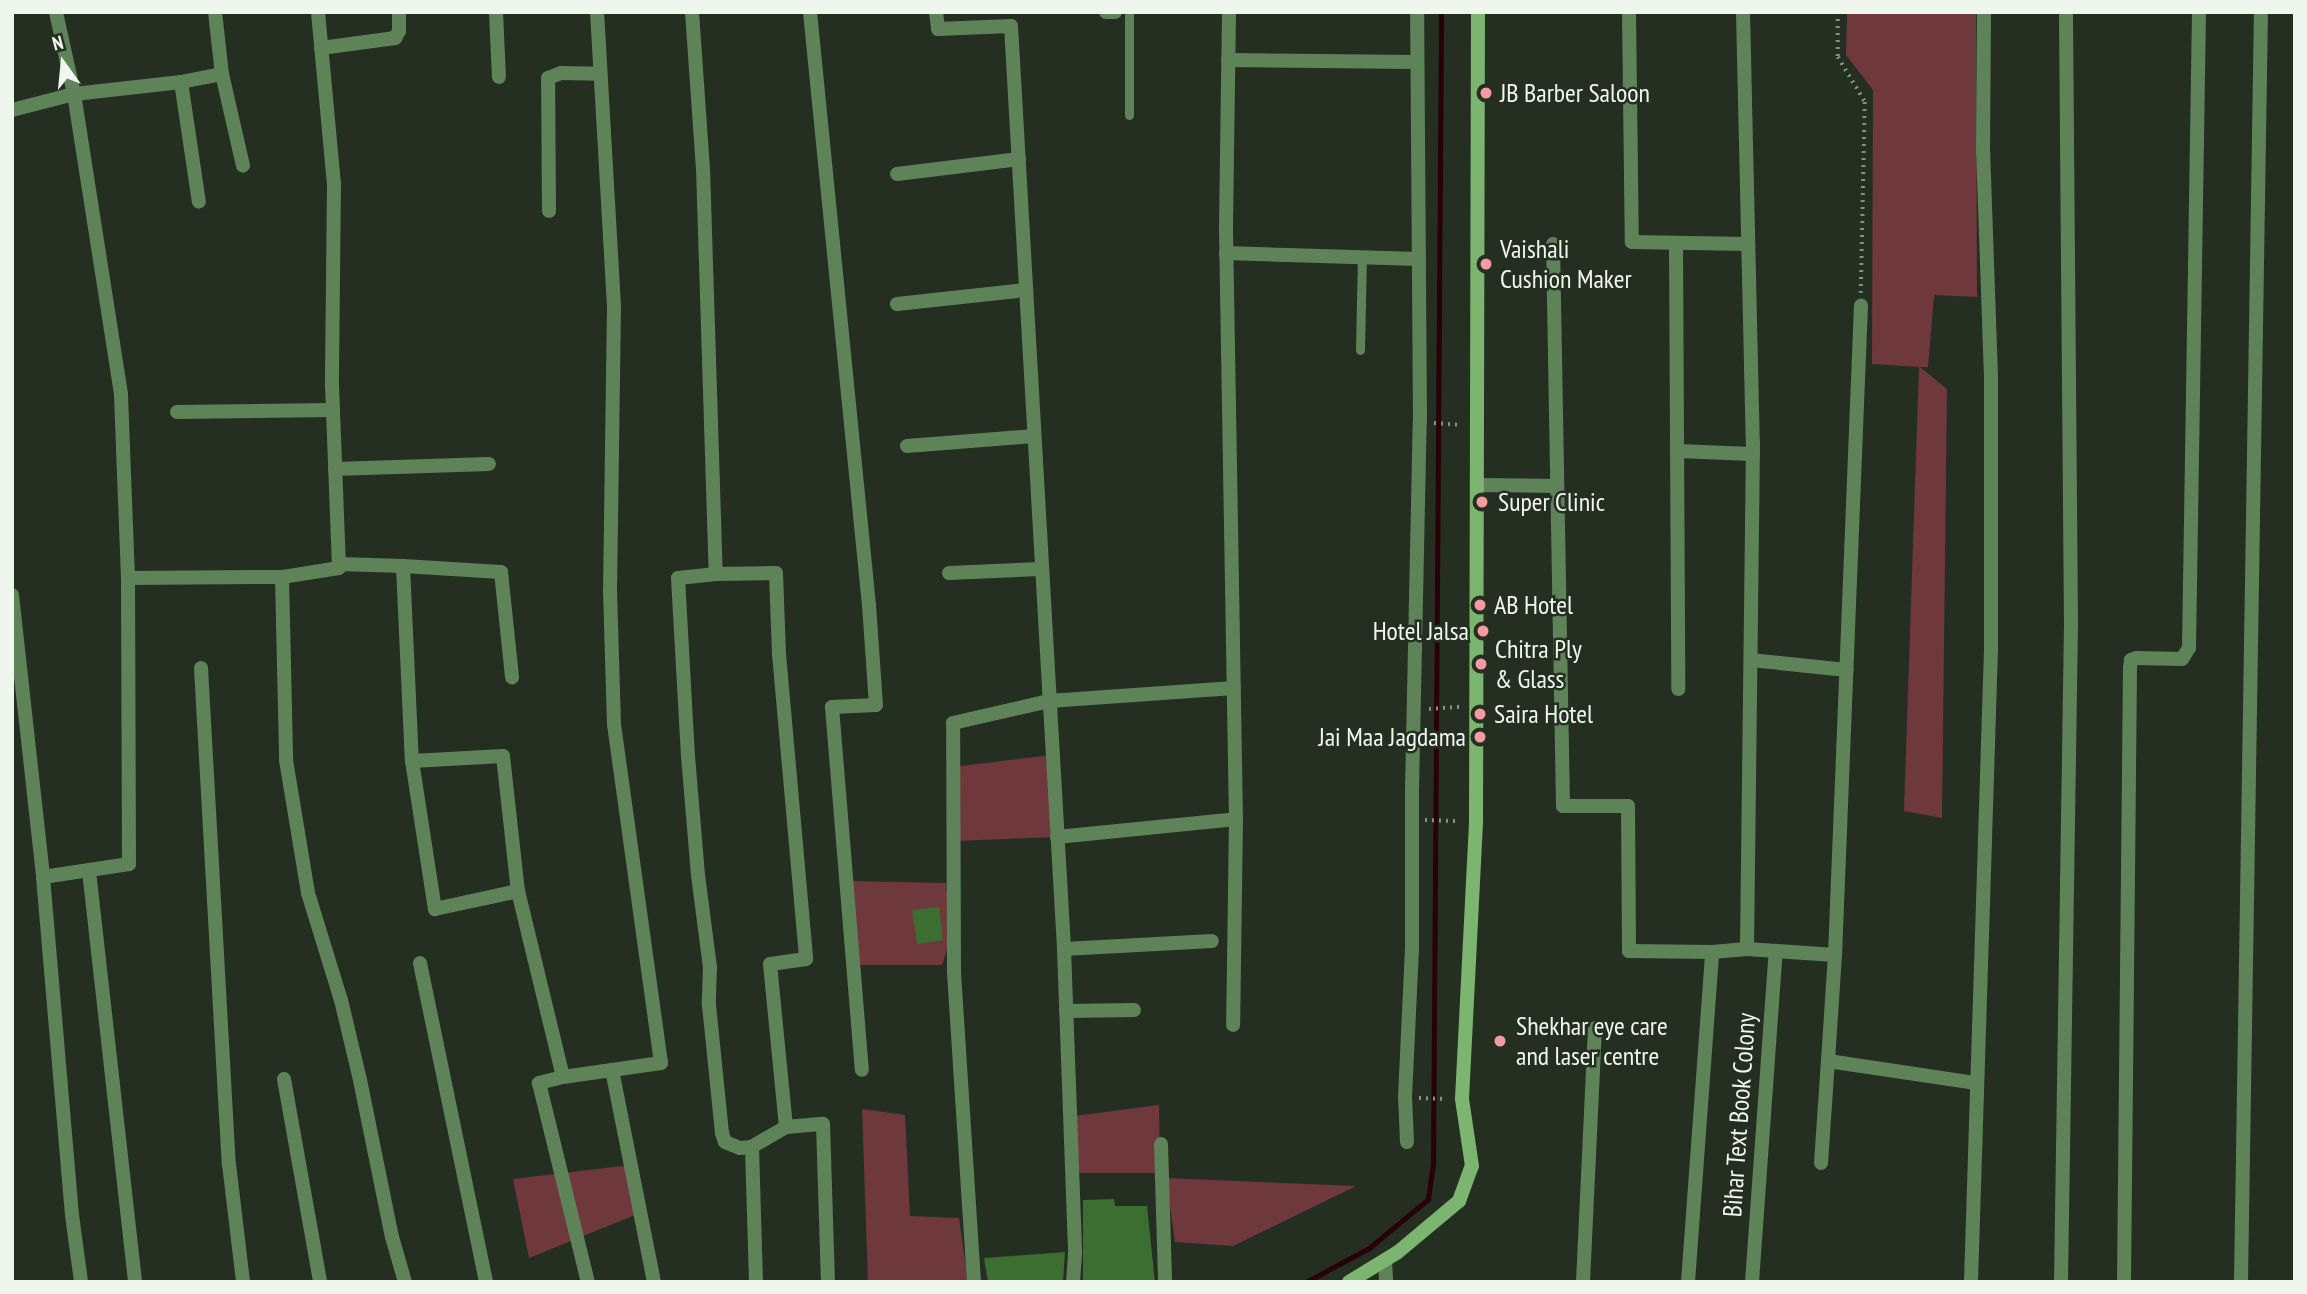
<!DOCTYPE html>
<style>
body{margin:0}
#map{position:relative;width:2307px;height:1294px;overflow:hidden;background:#242f22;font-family:"PT Sans Narrow",sans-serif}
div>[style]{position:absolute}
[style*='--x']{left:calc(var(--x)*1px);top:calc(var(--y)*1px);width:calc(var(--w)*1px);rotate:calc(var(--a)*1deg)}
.green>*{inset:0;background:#6f383d}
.stream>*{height:5px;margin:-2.5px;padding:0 2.5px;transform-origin:2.5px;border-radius:2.5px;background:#270107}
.building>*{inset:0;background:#3b6e30}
.path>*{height:3.5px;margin-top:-1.75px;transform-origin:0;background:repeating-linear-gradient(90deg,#879086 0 2px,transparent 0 7px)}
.lane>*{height:9px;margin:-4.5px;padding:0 4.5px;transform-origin:4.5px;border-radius:4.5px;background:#5f8358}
.street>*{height:14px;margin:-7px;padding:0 7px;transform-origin:7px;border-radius:7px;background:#5f8358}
.secondary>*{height:14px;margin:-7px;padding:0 7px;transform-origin:7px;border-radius:7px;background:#7bb56f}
.dots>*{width:19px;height:19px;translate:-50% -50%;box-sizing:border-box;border:4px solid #242f22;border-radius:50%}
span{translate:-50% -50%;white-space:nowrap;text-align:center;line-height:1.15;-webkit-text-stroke:5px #242f22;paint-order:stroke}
.poi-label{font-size:26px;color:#eff6ee}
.left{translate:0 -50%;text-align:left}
.right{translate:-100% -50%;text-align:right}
.street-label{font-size:26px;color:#eff6ee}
.frame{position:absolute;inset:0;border:14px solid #eff6ee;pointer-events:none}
.north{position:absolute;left:28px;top:28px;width:70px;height:70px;-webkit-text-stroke:5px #242f22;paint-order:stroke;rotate:345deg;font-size:19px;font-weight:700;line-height:28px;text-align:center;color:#eff6ee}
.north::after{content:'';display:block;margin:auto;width:24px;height:32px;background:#eff6ee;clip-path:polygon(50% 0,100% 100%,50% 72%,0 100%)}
</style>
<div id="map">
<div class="green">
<div style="clip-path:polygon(1847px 12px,1976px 12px,1977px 297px,1934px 295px,1928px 367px,1920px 367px,1947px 389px,1942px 818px,1904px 811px,1919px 367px,1872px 364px,1873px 90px,1846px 55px)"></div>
<div style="clip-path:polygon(1052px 755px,1057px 837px,954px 841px,953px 767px)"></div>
<div style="clip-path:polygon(851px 881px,946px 883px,951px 937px,942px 965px,856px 965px)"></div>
<div style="clip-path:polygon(1159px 1105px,1160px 1173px,1076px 1173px,1074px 1116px)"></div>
<div style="clip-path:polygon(862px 1109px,905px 1115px,910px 1216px,959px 1218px,968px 1282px,868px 1282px)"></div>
<div style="clip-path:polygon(630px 1165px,640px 1213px,529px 1258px,513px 1179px)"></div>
<div style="clip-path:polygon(1166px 1178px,1356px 1186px,1233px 1246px,1175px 1242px)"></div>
</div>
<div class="stream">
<div style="--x:1306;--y:1282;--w:72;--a:-28.4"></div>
<div style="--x:1369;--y:1248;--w:77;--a:-39.7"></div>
<div style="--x:1428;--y:1199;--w:35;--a:-82"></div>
<div style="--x:1433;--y:1164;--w:1152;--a:-89.6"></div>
</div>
<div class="building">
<div style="clip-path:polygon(939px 907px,943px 940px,917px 944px,912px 910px)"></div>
<div style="clip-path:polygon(1114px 1199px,1115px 1206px,1147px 1206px,1155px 1282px,1083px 1282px,1083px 1200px)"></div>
<div style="clip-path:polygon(1065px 1252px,1063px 1282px,988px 1282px,984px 1258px)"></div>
</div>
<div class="path">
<div style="--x:1838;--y:12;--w:45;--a:90"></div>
<div style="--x:1838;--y:57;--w:52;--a:59"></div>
<div style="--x:1865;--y:102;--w:191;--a:91.2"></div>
<div style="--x:1434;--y:423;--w:27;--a:4"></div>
<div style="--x:1430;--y:630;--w:30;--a:2"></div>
<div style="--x:1429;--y:709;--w:31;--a:-4"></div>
<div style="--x:1425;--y:820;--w:35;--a:2"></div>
<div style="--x:1419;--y:1098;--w:27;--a:2"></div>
</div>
<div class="lane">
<div style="--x:1129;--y:115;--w:103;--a:-90"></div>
<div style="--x:1360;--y:350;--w:93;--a:-88.8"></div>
</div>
<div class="street">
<div style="--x:215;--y:12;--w:62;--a:83.6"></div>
<div style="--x:318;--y:12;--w:172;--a:84.7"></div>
<div style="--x:334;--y:183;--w:202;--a:90.6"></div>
<div style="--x:332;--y:385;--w:183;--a:87.8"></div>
<div style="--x:339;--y:568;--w:58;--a:171"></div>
<div style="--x:282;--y:577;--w:183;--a:88.7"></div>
<div style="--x:286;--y:760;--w:135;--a:80.6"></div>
<div style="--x:308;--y:893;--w:112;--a:72.9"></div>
<div style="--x:341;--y:1000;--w:82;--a:76.6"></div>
<div style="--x:360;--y:1080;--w:160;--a:78.5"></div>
<div style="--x:392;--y:1237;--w:47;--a:73.9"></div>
<div style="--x:496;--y:12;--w:65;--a:87.4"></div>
<div style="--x:692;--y:12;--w:156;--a:86"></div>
<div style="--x:703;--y:168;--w:406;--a:88.2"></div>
<div style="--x:716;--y:574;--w:38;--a:174"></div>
<div style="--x:678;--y:578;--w:178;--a:86.8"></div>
<div style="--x:688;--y:756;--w:119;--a:85.2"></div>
<div style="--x:698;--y:875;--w:93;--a:82.6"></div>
<div style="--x:710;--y:967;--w:38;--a:92"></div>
<div style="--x:709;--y:1005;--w:129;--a:84.2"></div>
<div style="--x:722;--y:1133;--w:9;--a:72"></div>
<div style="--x:725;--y:1142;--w:16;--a:22"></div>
<div style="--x:740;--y:1148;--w:12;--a:-5"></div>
<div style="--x:752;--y:1147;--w:135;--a:88.3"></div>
<div style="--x:810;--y:12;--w:596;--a:84.32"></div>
<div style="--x:869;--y:605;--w:100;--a:86"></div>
<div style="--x:876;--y:705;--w:44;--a:177.4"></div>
<div style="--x:832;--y:707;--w:364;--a:85.3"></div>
<div style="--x:936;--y:12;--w:17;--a:83"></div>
<div style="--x:938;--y:29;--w:73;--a:-2.4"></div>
<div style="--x:1011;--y:26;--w:925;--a:86.71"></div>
<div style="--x:1064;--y:949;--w:305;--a:87.9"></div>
<div style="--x:1075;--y:1254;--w:28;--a:94"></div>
<div style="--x:1106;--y:12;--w:9;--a:0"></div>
<div style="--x:1229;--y:12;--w:218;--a:90.8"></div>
<div style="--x:1226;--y:230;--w:589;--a:89.03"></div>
<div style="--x:1236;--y:819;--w:206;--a:90.8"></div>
<div style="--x:1629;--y:12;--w:230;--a:89.3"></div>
<div style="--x:1632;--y:242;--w:116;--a:1"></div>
<div style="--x:1743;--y:12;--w:431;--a:88.7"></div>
<div style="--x:1753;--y:443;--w:506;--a:90.68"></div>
<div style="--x:321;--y:48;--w:75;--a:-7.7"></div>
<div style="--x:395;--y:38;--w:8;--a:-60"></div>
<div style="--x:399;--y:31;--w:19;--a:-90"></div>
<div style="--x:1228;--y:60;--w:189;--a:0.6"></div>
<div style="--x:181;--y:82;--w:121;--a:81.5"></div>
<div style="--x:12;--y:110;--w:64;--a:-14.5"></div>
<div style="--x:74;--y:94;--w:108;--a:-6.4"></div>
<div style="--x:181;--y:82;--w:42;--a:-11"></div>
<div style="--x:222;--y:74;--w:94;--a:77.1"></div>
<div style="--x:897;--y:174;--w:123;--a:-7"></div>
<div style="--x:549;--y:211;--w:133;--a:-90.4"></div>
<div style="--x:548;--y:78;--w:14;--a:-21"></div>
<div style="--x:561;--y:73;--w:39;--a:1"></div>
<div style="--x:1553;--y:244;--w:562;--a:88.98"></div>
<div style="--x:1563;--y:806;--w:65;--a:0"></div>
<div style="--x:1628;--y:806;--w:145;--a:89.6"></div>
<div style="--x:1629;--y:951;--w:83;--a:0.7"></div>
<div style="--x:1676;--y:245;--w:444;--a:89.7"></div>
<div style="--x:1226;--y:253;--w:193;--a:1.8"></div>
<div style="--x:897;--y:304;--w:130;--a:-6.2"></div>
<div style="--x:177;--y:412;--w:156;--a:-0.7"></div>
<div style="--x:907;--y:446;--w:127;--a:-4.5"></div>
<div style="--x:1677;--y:451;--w:76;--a:2.3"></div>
<div style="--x:335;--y:469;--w:154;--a:-1.9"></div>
<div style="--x:1477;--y:485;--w:80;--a:0.7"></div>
<div style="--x:339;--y:564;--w:64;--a:1.8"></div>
<div style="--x:403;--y:566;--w:195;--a:87.4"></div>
<div style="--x:412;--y:761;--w:150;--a:81.2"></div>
<div style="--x:435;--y:909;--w:85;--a:-12.2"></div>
<div style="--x:403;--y:566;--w:98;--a:3.5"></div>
<div style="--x:501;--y:572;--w:106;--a:84"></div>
<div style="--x:949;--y:573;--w:92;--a:-2.5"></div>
<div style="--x:716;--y:574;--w:60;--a:-1"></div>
<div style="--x:776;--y:573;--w:81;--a:87.9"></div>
<div style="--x:779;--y:654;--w:306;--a:84.9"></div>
<div style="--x:806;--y:959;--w:36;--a:172"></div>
<div style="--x:770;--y:964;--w:164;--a:84.4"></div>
<div style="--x:786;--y:1127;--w:39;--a:150"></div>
<div style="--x:128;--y:578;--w:154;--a:-0.4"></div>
<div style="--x:12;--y:595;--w:284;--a:83.7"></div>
<div style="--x:43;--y:877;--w:339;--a:85.1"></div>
<div style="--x:72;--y:1215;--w:68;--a:82.3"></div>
<div style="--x:1751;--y:660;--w:96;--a:6"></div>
<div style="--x:201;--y:668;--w:497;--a:86.8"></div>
<div style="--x:229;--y:1164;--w:119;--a:83.2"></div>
<div style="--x:412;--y:761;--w:91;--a:-3.1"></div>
<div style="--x:503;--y:756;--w:136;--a:83.7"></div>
<div style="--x:518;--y:891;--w:191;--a:76.4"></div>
<div style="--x:563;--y:1077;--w:99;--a:-8.1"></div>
<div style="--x:661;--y:1063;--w:341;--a:-97.9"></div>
<div style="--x:614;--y:725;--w:133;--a:-91.7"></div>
<div style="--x:610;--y:592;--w:286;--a:-89.2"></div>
<div style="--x:614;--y:306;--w:294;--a:-93.3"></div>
<div style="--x:1057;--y:837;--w:180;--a:-5.7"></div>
<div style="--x:89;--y:871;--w:414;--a:83.6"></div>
<div style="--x:43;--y:877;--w:87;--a:-8.6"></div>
<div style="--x:129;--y:864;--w:286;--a:-90.2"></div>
<div style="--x:128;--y:578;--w:184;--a:-92.2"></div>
<div style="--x:121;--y:394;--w:304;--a:-98.9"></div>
<div style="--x:74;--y:94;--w:84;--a:-102.4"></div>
<div style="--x:1064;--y:949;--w:148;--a:-3.1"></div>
<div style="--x:1835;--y:955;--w:650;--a:-87.71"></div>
<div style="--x:420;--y:963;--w:326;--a:78.3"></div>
<div style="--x:1066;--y:1011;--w:68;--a:-0.8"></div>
<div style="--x:612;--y:1070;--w:216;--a:78.8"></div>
<div style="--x:563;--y:1077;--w:25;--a:166"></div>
<div style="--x:539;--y:1083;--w:205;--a:76.2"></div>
<div style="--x:284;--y:1079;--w:206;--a:79.9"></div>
<div style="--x:786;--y:1127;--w:37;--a:-5"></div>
<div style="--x:823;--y:1124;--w:158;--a:88.2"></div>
<div style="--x:1407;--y:1142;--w:45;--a:-92.5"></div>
<div style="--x:1405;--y:1097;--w:147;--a:-87.3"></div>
<div style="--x:1412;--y:950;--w:160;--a:-90"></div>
<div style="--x:1412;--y:790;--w:368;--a:-88.8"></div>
<div style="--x:1420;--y:422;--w:410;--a:-90.4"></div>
<div style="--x:1161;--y:1144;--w:138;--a:88.3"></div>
<div style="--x:1821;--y:1163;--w:102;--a:-86.1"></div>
<div style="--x:1385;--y:1260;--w:22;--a:87"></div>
<div style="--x:974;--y:1282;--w:311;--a:-93.7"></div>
<div style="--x:954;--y:972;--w:249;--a:-90.2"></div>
<div style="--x:953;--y:723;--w:98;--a:-12.9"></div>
<div style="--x:1049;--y:701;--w:185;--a:-4"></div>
<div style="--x:1583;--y:1282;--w:254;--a:-87.3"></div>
<div style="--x:1688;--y:1282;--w:331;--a:-85.8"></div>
<div style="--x:1712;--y:952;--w:35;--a:-5"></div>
<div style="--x:1747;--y:949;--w:88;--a:3.9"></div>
<div style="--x:1835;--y:955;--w:106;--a:93.8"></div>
<div style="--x:1828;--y:1061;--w:150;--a:8.5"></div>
<div style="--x:1752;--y:1282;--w:332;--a:-85.9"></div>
<div style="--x:1971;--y:1282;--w:634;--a:-88.19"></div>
<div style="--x:1991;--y:648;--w:271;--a:-90"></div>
<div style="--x:1991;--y:377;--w:225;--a:-92"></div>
<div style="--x:1983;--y:152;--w:140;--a:-89.6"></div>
<div style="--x:2061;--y:1282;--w:656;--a:-89.13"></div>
<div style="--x:2071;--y:626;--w:614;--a:-90.47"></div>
<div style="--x:2124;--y:1282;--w:614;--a:-89.44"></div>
<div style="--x:2130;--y:668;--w:8;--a:-83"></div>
<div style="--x:2131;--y:660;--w:5;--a:-22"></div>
<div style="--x:2136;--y:658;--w:46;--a:1.2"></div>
<div style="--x:2182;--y:659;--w:13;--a:-58"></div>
<div style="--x:2189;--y:648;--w:636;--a:-89.1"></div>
<div style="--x:2241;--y:1282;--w:1270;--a:-89.1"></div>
</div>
<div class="secondary">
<div style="--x:1349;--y:1282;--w:57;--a:-31.5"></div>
<div style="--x:1398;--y:1252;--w:80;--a:-39.9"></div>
<div style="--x:1459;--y:1201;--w:37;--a:-70"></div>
<div style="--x:1472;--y:1166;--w:68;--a:-98.5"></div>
<div style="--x:1462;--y:1099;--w:277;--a:-87.1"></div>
<div style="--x:1476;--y:822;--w:810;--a:-89.86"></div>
</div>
<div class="dots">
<div style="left:1486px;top:93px;background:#f49aa1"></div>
<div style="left:1486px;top:264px;background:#f49aa1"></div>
<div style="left:1482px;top:502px;background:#f49aa1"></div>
<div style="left:1480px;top:605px;background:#f49aa1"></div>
<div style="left:1483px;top:631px;background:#f49aa1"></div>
<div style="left:1481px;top:664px;background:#f49aa1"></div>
<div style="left:1480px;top:714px;background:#f49aa1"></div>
<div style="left:1480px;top:737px;background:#f49aa1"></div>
<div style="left:1500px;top:1041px;background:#f49aa1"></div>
</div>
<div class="poi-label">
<span class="left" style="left:1500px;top:93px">JB Barber Saloon</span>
<span class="left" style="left:1500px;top:264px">Vaishali<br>Cushion Maker</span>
<span class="left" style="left:1498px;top:502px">Super Clinic</span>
<span class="left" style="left:1494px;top:605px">AB Hotel</span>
<span class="right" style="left:1469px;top:631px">Hotel Jalsa</span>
<span class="left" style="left:1495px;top:664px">Chitra Ply<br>&amp; Glass</span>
<span class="left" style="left:1494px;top:714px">Saira Hotel</span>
<span class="right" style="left:1466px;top:737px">Jai Maa Jagdama</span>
<span class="left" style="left:1516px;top:1041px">Shekhar eye care<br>and laser centre</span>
</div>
<div class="street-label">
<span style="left:1739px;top:1115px;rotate:-86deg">Bihar Text Book Colony</span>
</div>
<div class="frame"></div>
<div class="north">N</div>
</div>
